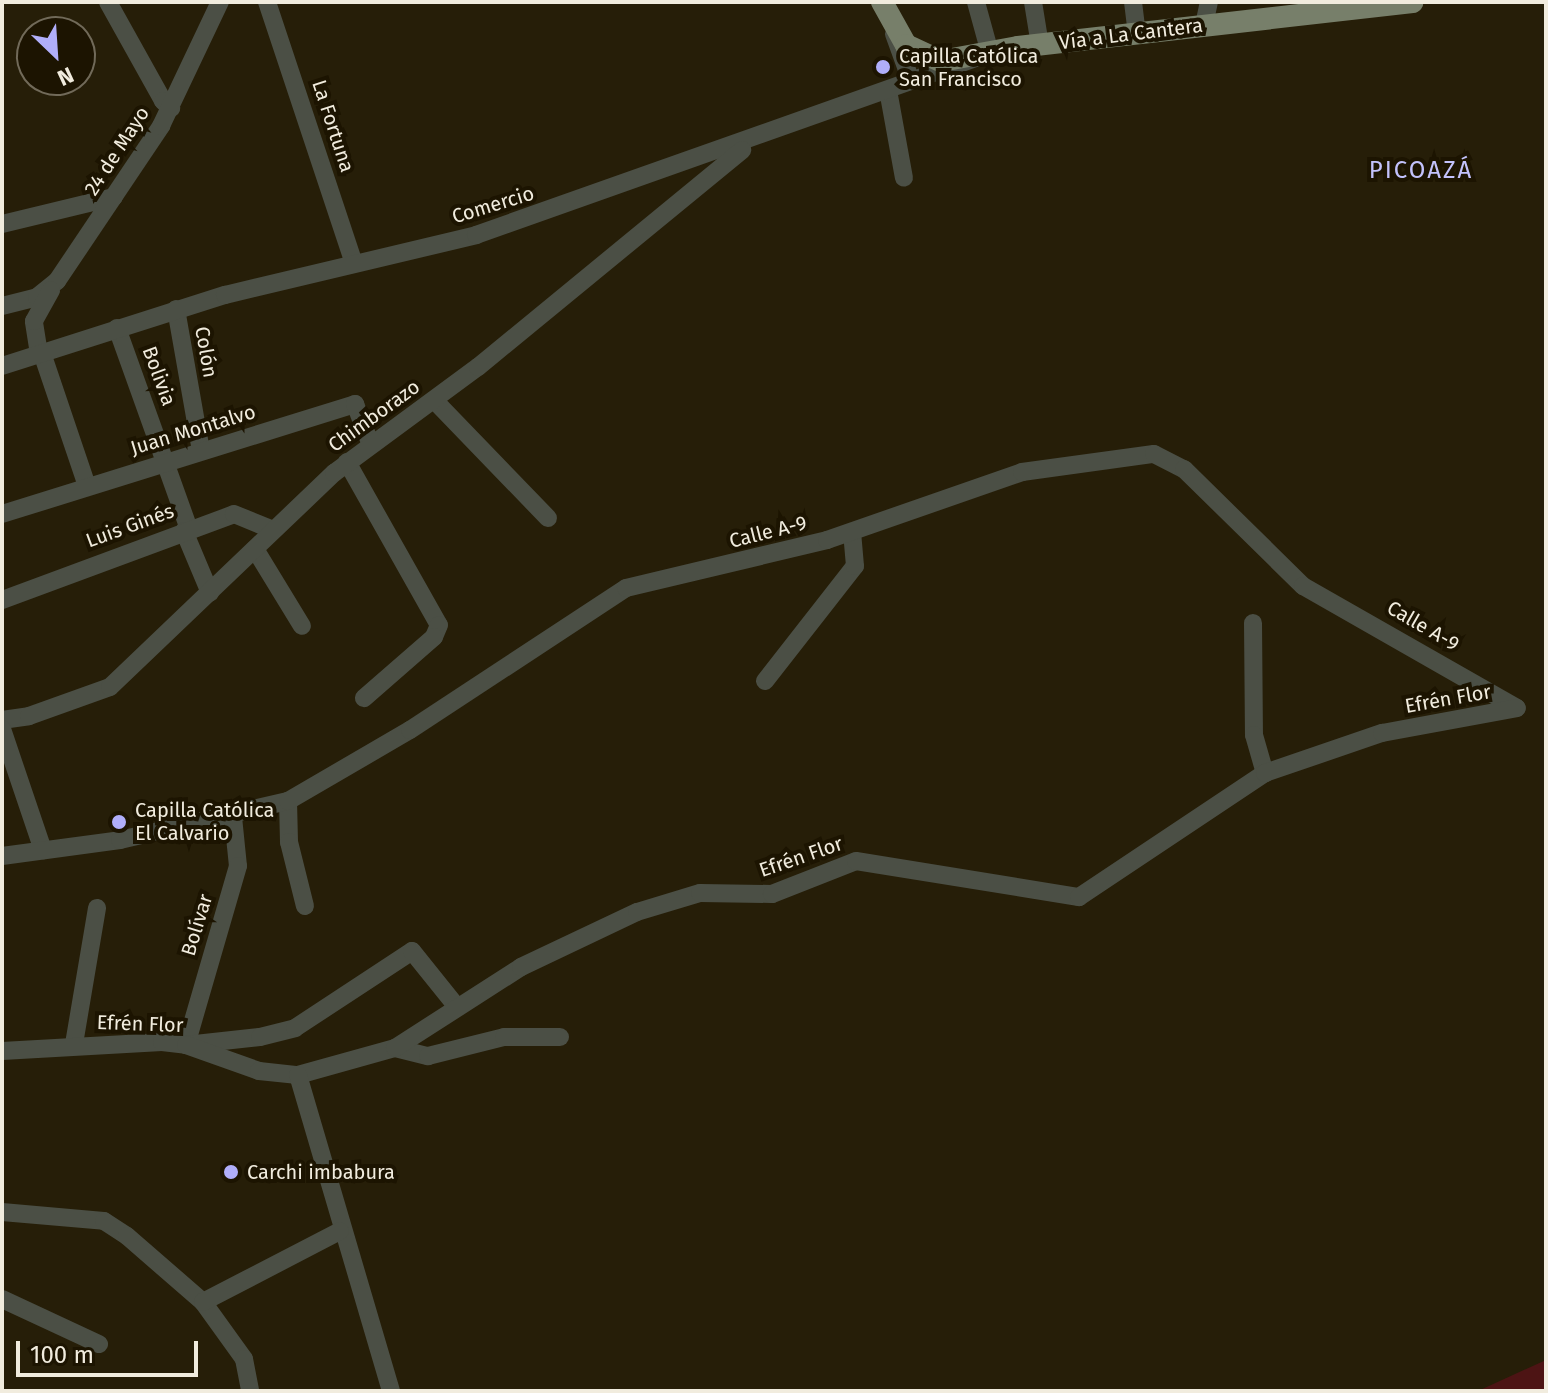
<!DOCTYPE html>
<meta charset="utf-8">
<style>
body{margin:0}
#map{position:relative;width:1548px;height:1393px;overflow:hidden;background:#261e08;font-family:"Fira Sans",sans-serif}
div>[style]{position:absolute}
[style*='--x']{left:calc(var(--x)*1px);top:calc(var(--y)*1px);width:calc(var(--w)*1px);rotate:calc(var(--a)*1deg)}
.green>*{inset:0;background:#4d1414}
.minor>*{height:18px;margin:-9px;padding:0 9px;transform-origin:9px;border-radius:9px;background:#4b4f45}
.major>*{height:22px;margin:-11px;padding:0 11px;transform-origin:11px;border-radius:11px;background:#777f6a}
.dots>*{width:22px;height:22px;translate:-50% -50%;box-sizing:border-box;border:4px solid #1c1401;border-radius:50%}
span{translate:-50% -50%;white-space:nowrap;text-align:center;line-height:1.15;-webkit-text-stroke:8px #1c1401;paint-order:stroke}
.street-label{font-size:20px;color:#f1ecde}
.poi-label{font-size:20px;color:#f1ecde}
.left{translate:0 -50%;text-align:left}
.quarter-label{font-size:24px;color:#c3c2fc;letter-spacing:2px}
.frame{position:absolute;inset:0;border:4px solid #f1ecde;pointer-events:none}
.north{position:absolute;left:16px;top:16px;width:80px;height:80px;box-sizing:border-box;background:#1c1401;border:2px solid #716a59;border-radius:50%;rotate:155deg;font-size:22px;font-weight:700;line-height:32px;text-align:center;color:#f1ecde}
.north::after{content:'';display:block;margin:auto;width:28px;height:36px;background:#b0aefa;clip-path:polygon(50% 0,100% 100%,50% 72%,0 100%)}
.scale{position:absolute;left:16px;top:1341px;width:182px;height:36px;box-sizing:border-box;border:4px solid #f1ecde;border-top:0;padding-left:10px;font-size:24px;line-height:28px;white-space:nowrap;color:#f1ecde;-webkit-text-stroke:6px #1c1401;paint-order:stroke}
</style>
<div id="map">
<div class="green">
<div style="clip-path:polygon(1546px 1360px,1546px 1391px,1478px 1391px)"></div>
</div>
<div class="minor">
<div style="--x:108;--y:2;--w:113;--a:60.9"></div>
<div style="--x:163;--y:101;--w:11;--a:41"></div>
<div style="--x:267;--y:2;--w:275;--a:71.6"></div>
<div style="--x:1033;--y:2;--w:44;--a:80.8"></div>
<div style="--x:1133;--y:2;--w:31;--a:83"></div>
<div style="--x:1204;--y:25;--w:24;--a:-78"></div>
<div style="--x:894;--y:34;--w:50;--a:70.1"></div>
<div style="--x:888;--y:90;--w:89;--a:79.7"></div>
<div style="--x:2;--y:224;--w:115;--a:-13.6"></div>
<div style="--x:2;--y:306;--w:36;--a:-14"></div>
<div style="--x:37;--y:297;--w:26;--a:-39"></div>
<div style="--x:57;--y:281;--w:187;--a:-56.1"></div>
<div style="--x:161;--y:126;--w:137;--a:-64.6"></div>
<div style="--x:176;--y:309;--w:144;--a:80"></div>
<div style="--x:117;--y:328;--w:214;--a:70.3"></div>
<div style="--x:42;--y:353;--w:140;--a:71.3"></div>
<div style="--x:39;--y:354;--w:33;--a:-99"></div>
<div style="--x:34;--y:321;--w:35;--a:-61"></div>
<div style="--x:2;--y:366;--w:234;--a:-17.7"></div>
<div style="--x:225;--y:295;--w:258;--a:-13.4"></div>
<div style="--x:476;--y:235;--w:545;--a:-19.5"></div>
<div style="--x:990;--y:53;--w:53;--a:-105.4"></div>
<div style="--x:434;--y:400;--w:164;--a:46"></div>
<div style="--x:347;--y:462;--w:187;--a:60.6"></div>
<div style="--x:439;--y:625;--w:13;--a:113"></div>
<div style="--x:434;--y:637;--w:93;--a:138.9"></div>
<div style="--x:2;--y:514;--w:370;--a:-17.3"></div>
<div style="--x:355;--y:404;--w:44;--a:68.7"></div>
<div style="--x:184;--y:531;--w:67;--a:67.2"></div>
<div style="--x:255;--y:549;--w:90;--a:58.6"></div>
<div style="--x:2;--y:600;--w:247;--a:-20.3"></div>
<div style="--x:234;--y:514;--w:42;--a:22.3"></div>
<div style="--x:1253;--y:623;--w:112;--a:89.5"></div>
<div style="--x:1254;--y:735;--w:40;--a:74"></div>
<div style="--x:765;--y:681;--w:146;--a:-52"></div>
<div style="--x:855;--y:566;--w:34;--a:-95"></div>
<div style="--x:2;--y:720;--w:27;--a:-8"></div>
<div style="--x:29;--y:716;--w:86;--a:-19.7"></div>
<div style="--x:110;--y:687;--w:310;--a:-43.7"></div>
<div style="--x:334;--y:473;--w:179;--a:-36.4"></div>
<div style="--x:478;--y:367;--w:342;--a:-39.4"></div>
<div style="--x:2;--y:729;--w:128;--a:71.3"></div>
<div style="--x:288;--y:801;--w:41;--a:88.6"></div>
<div style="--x:289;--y:842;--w:66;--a:76"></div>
<div style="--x:233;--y:817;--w:49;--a:84.2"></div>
<div style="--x:238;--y:866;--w:186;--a:106.2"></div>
<div style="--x:186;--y:1045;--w:74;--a:-6.2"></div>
<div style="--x:260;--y:1037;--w:36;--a:-14"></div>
<div style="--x:295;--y:1028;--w:140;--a:-33.3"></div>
<div style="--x:412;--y:951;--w:72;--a:51.2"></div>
<div style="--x:2;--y:856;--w:119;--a:-7.7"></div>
<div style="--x:120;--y:840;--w:172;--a:-13.1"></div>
<div style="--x:288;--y:801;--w:141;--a:-30.2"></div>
<div style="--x:410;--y:730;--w:258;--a:-33.3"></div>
<div style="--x:626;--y:588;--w:207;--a:-13.4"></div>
<div style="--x:827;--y:540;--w:207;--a:-19.2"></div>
<div style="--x:1022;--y:472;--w:133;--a:-7.8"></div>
<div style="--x:1154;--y:454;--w:34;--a:27"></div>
<div style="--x:1184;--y:469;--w:167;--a:44.5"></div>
<div style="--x:1303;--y:586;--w:246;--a:29.7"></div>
<div style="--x:74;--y:1044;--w:138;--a:-80.4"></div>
<div style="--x:395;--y:1048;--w:34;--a:14"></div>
<div style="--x:428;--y:1056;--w:78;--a:-14"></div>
<div style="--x:504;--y:1037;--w:56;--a:0"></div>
<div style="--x:2;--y:1051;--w:160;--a:-3.2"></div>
<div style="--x:162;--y:1042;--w:24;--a:7"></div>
<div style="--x:186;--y:1045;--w:77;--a:19.6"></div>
<div style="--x:259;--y:1071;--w:39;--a:6"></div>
<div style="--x:298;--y:1075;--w:101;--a:-15.6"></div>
<div style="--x:395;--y:1048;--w:150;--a:-32.7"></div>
<div style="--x:521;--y:967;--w:128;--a:-25.4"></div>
<div style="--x:637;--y:912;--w:66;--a:-16.8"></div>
<div style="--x:700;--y:893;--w:72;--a:0.8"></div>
<div style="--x:772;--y:894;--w:90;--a:-21.4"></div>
<div style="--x:856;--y:861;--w:226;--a:9.2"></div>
<div style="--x:1079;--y:897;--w:224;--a:-33.7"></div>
<div style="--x:1265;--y:773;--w:124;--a:-18.9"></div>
<div style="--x:1382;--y:733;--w:137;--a:-10.5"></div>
<div style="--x:298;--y:1075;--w:329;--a:73.6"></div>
<div style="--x:2;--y:1212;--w:102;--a:5"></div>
<div style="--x:104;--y:1221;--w:27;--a:33"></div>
<div style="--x:127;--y:1236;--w:101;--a:41"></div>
<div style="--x:203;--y:1302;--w:70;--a:54.3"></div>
<div style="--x:244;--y:1359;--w:33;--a:79"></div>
<div style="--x:2;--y:1299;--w:107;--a:24.9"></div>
<div style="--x:203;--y:1302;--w:154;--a:-27.4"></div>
</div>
<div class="major">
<div style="--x:882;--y:2;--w:49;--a:60.8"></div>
<div style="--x:906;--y:45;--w:38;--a:25"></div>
<div style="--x:941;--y:61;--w:78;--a:-10.3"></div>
<div style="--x:1018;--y:47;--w:397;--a:-6.5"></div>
</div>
<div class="dots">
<div style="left:883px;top:67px;background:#b0aefa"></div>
<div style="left:119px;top:822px;background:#b0aefa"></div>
<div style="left:231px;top:1172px;background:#b0aefa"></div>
</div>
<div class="street-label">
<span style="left:1131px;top:34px;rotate:-7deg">Vía a La Cantera</span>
<span style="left:333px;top:126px;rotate:72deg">La Fortuna</span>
<span style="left:117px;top:151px;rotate:-57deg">24 de Mayo</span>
<span style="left:493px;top:205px;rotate:-17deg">Comercio</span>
<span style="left:206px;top:352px;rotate:80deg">Colón</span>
<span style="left:159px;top:376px;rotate:70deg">Bolivia</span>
<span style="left:374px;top:416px;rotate:-36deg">Chimborazo</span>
<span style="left:193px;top:430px;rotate:-17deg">Juan Montalvo</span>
<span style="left:130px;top:526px;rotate:-20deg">Luis Ginés</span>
<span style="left:768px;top:532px;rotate:-14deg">Calle A-9</span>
<span style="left:1423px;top:626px;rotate:30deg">Calle A-9</span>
<span style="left:1448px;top:699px;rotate:-10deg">Efrén Flor</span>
<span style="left:801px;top:857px;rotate:-19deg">Efrén Flor</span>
<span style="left:197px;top:925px;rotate:-73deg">Bolívar</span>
<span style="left:140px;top:1024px;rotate:2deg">Efrén Flor</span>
</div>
<div class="poi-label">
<span class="left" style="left:899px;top:68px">Capilla Católica<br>San Francisco</span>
<span class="left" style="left:135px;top:822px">Capilla Católica<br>El Calvario</span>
<span class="left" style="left:247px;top:1172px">Carchi imbabura</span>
</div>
<div class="quarter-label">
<span style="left:1421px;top:171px">PICOAZÁ</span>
</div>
<div class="frame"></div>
<div class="north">N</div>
<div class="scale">100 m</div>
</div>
